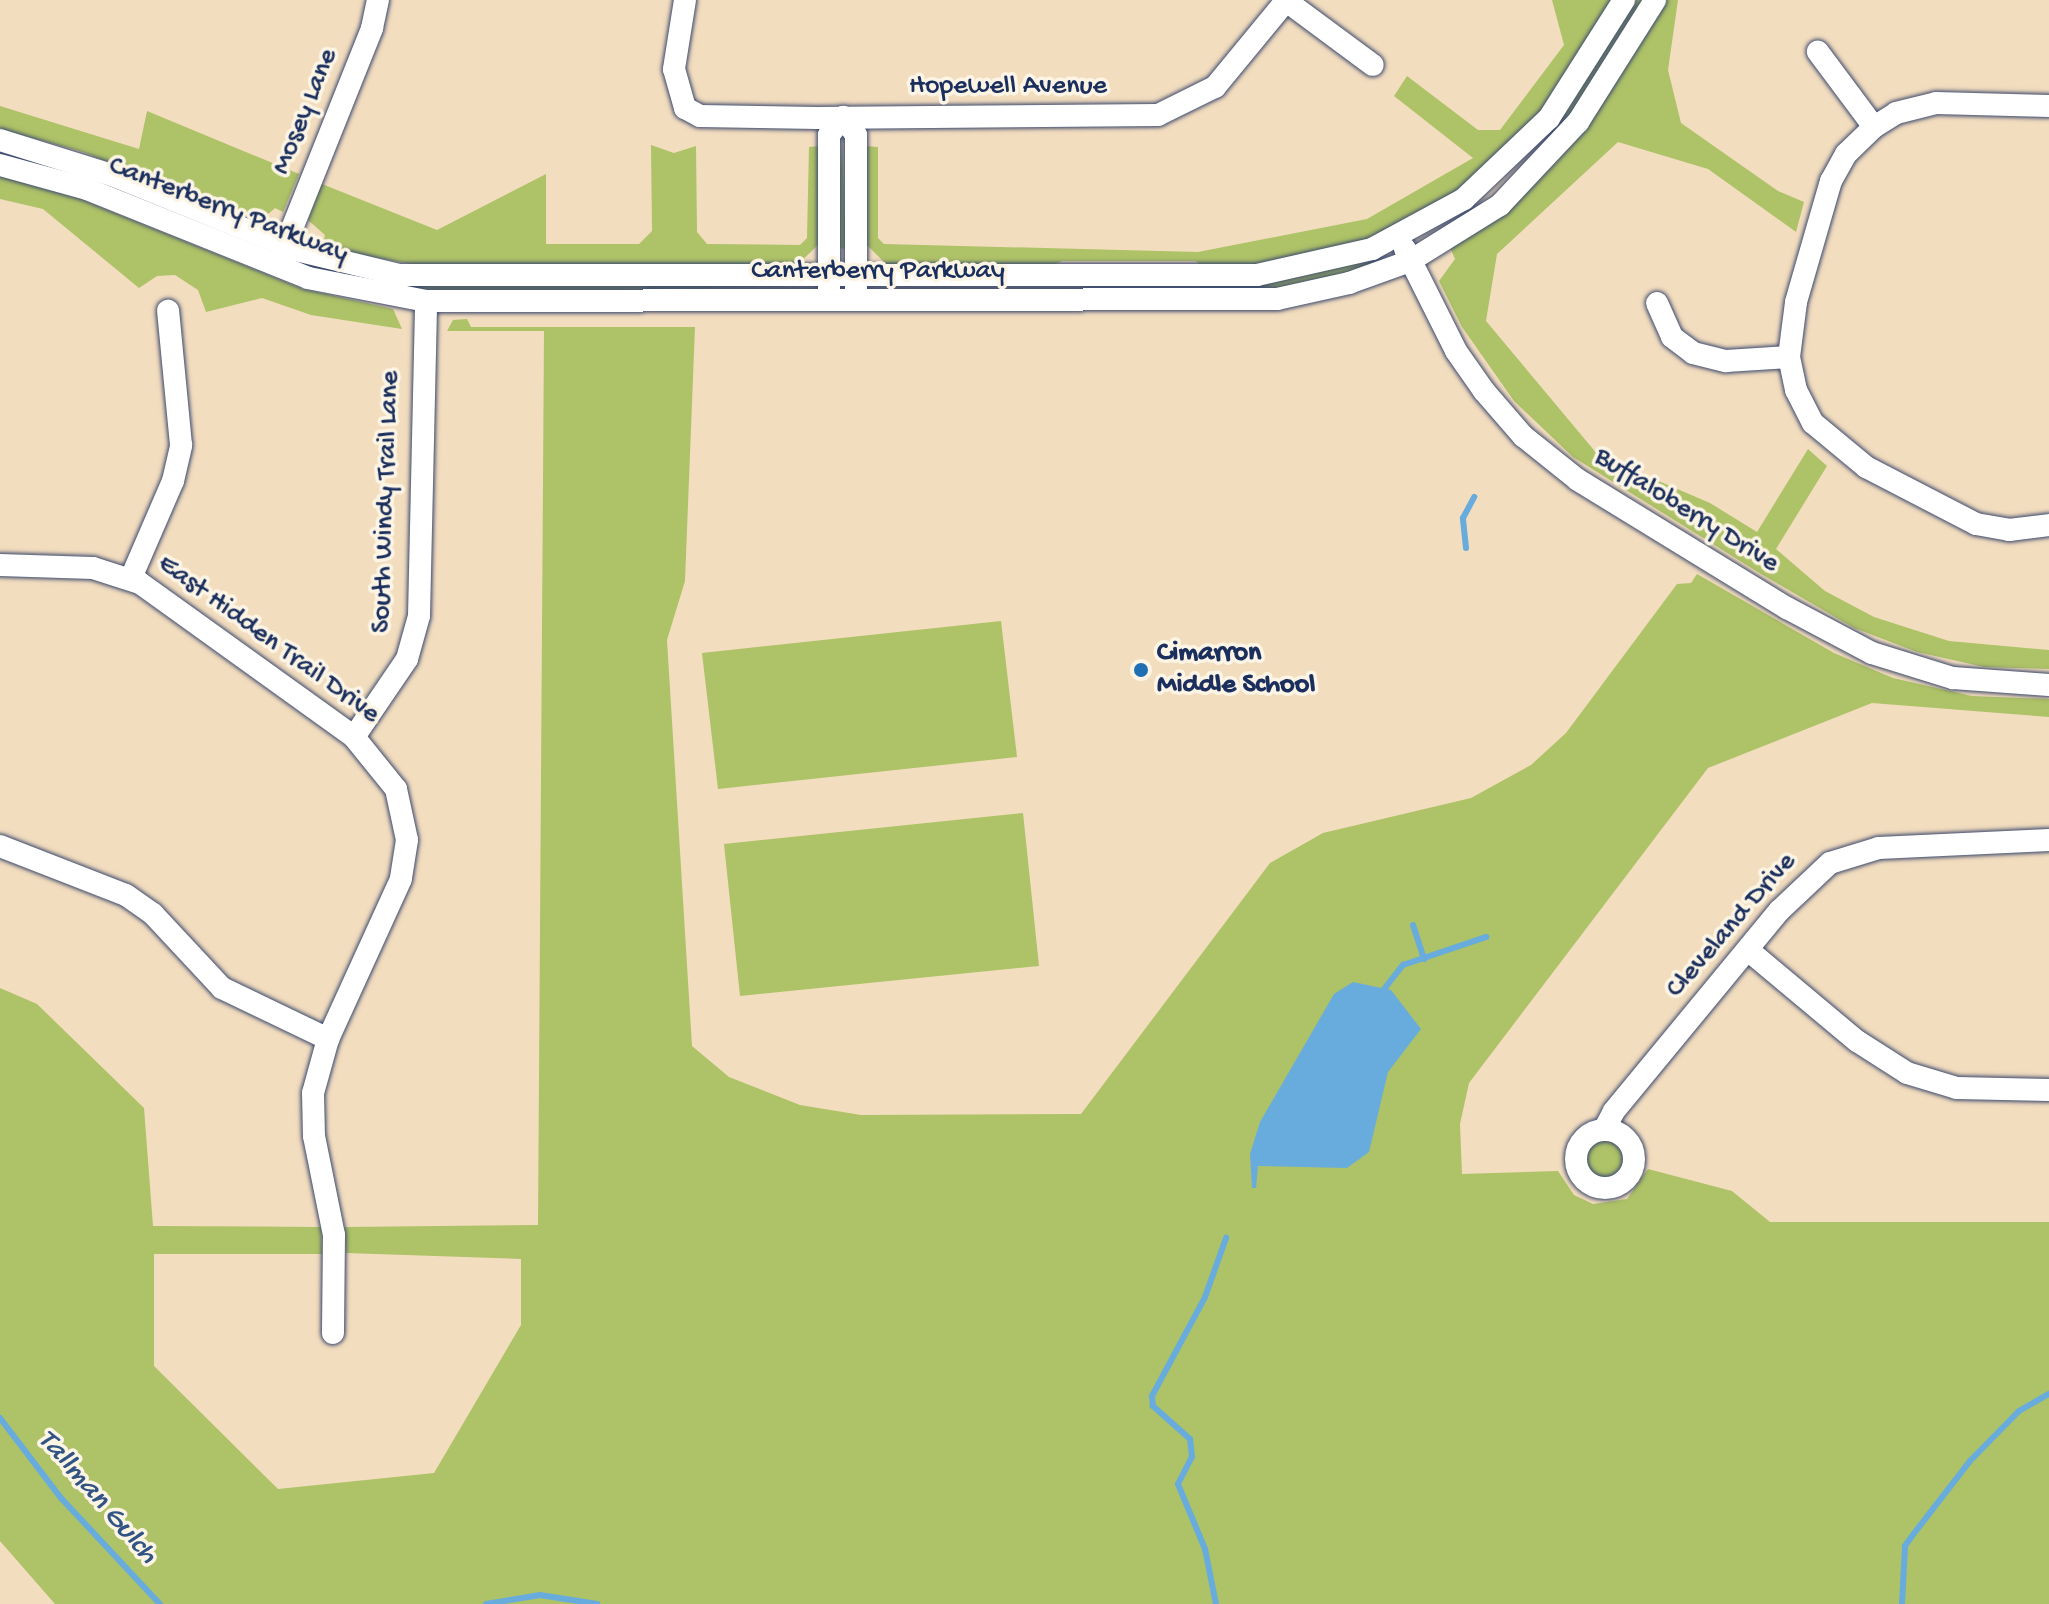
<!DOCTYPE html>
<style>
body{margin:0}
#map{position:relative;width:2049px;height:1604px;overflow:hidden;background:#f3ddbf;font-family:"Gochi Hand",sans-serif}
div>[style]{position:absolute}
[style*='--x']{left:calc(var(--x)*1px);top:calc(var(--y)*1px);width:calc(var(--w)*1px);rotate:calc(var(--a)*1deg)}
.green>*{inset:0;background:#aec267}
.round{border-radius:50%}
.water>*{inset:0;background:#67acdd}
.stream>*{height:6px;margin:-3px;padding:0 3px;transform-origin:3px;border-radius:3px;background:#67acdd}
.roads{filter:drop-shadow(0 0 2px #3b496d) drop-shadow(0 0 2px #3b496d)}
.minor>*{height:22px;margin:-11px;padding:0 11px;transform-origin:11px;border-radius:11px;background:#fff}
.minor>.ring{margin:-11px;padding:0;box-sizing:content-box;background:none;border:22px solid #fff;border-radius:50%}
.dots>*{width:22px;height:22px;translate:-50% -50%;box-sizing:border-box;border:4px solid #fcf5e5;border-radius:50%}
span{translate:-50% -50%;white-space:nowrap;text-align:center;line-height:1.15;-webkit-text-stroke:7px #fcf5e5;paint-order:stroke}
.street-label{font-size:28px;color:#1b2f5e}
.poi-label{font-size:28px;color:#1b2f5e;font-weight:700}
.left{translate:0 -50%;text-align:left}
.water-label{font-size:30px;color:#325484;font-style:italic}
</style>
<div id="map">
<div class="green">
<div style="clip-path:polygon(1552px 0,1615px 0,1558px 93px,1471px 185px,1374px 239px,1295px 262px,1202px 268px,1196px 261px,1062px 261px,1049px 267px,890px 268px,865px 243px,865px 146px,878px 147px,878px 238px,884px 244px,1198px 252px,1367px 219px,1473px 158px,1394px 96px,1407px 76px,1478px 130px,1500px 130px,1564px 45px)"></div>
<div style="clip-path:polygon(1632px 0,1646px 0,1589px 93px,1505px 191px,1491px 199px,1538px 153px)"></div>
<div style="clip-path:polygon(1663px 0,1678px 0,1668px 70px,1681px 123px,1778px 191px,1804px 202px,1796px 232px,1708px 169px,1618px 142px,1497px 254px,1486px 321px,1598px 455px,1710px 503px,1757px 532px,1808px 449px,1827px 466px,1776px 549px,1825px 591px,1874px 617px,1949px 641px,2049px 650px,2049px 669px,1984px 667px,1917px 652px,1854px 628px,1761px 574px,1573px 457px,1514px 401px,1462px 327px,1439px 281px,1455px 259px,1450px 247px,1486px 225px)"></div>
<div style="clip-path:polygon(0 106px,139px 149px,147px 111px,299px 174px,283px 212px,275px 208px,258px 223px,83px 152px,0 129px)"></div>
<div style="clip-path:polygon(842px 144px,846px 248px,842px 249px,835px 244px)"></div>
<div style="clip-path:polygon(651px 145px,674px 153px,696px 146px,697px 232px,707px 244px,800px 245px,807px 238px,809px 147px,819px 146px,820px 243px,794px 268px,417px 265px,322px 248px,325px 235px,308px 220px,322px 184px,437px 230px,546px 174px,546px 244px,639px 244px,652px 231px)"></div>
<div style="clip-path:polygon(6px 157px,92px 176px,330px 269px,801px 286px,435px 294px,343px 283px)"></div>
<div style="clip-path:polygon(0 176px,80px 199px,303px 289px,393px 309px,402px 329px,311px 315px,262px 298px,206px 312px,198px 290px,175px 275px,157px 276px,139px 288px,43px 209px,0 199px)"></div>
<div style="clip-path:polygon(1374px 259px,1375px 266px,1282px 290px,1194px 288px,1311px 274px)"></div>
<div style="clip-path:polygon(467px 319px,471px 327px,695px 327px,685px 581px,667px 640px,692px 1046px,729px 1077px,800px 1105px,861px 1115px,1081px 1114px,1270px 863px,1323px 833px,1471px 798px,1531px 765px,1566px 733px,1677px 584px,1691px 583px,1697px 574px,1834px 653px,1893px 678px,1972px 696px,2049px 699px,2049px 717px,1872px 703px,1708px 768px,1469px 1083px,1460px 1124px,1462px 1174px,1558px 1171px,1574px 1195px,1593px 1204px,1627px 1199px,1648px 1169px,1732px 1191px,1770px 1222px,2049px 1222px,2049px 1604px,55px 1604px,0 1541px,0 988px,37px 1004px,144px 1108px,153px 1226px,321px 1227px,322px 1254px,154px 1254px,154px 1366px,278px 1489px,434px 1473px,521px 1325px,521px 1259px,346px 1253px,345px 1227px,538px 1225px,544px 331px,447px 331px,453px 320px)"></div>
<div style="clip-path:polygon(1001px 621px,1017px 757px,718px 789px,702px 653px)"></div>
<div style="clip-path:polygon(1023px 813px,1039px 966px,740px 996px,724px 844px)"></div>
<div class="round" style="left:1583px;top:1138px;width:42px;height:42px"></div>
</div>
<div class="water">
<div style="clip-path:polygon(1353px 982px,1391px 990px,1421px 1029px,1388px 1072px,1369px 1152px,1347px 1168px,1258px 1166px,1256px 1188px,1252px 1188px,1250px 1154px,1260px 1122px,1334px 994px)"></div>
</div>
<div class="stream">
<div style="--x:1466;--y:548;--w:30;--a:-96"></div>
<div style="--x:1463;--y:518;--w:24;--a:-62"></div>
<div style="--x:1413;--y:925;--w:36;--a:72"></div>
<div style="--x:1381;--y:993;--w:36;--a:-52"></div>
<div style="--x:1403;--y:965;--w:88;--a:-18.6"></div>
<div style="--x:0;--y:1418;--w:101;--a:52.7"></div>
<div style="--x:61;--y:1498;--w:145;--a:47"></div>
<div style="--x:486;--y:1604;--w:55;--a:-9.5"></div>
<div style="--x:540;--y:1595;--w:58;--a:9"></div>
<div style="--x:1216;--y:1604;--w:56;--a:-101.3"></div>
<div style="--x:1205;--y:1549;--w:70;--a:-112.6"></div>
<div style="--x:1178;--y:1484;--w:30;--a:-63"></div>
<div style="--x:1192;--y:1457;--w:18;--a:-96"></div>
<div style="--x:1190;--y:1439;--w:50;--a:-138.3"></div>
<div style="--x:1153;--y:1406;--w:10;--a:-96"></div>
<div style="--x:1152;--y:1396;--w:112;--a:-61.8"></div>
<div style="--x:1205;--y:1297;--w:63;--a:-70.4"></div>
<div style="--x:1902;--y:1604;--w:58;--a:-87"></div>
<div style="--x:1905;--y:1546;--w:12;--a:-55"></div>
<div style="--x:1912;--y:1536;--w:95;--a:-52.3"></div>
<div style="--x:1970;--y:1461;--w:70;--a:-45.6"></div>
<div style="--x:2019;--y:1411;--w:34;--a:-30"></div>
</div>
<div class="roads">
<div class="minor">
<div style="--x:685;--y:0;--w:70;--a:99.1"></div>
<div style="--x:674;--y:69;--w:41;--a:74.2"></div>
<div style="--x:685;--y:108;--w:17;--a:28"></div>
<div style="--x:700;--y:116;--w:117;--a:1"></div>
<div style="--x:817;--y:118;--w:341;--a:-0.5"></div>
<div style="--x:1158;--y:115;--w:64;--a:-26.2"></div>
<div style="--x:1215;--y:87;--w:112;--a:-50.5"></div>
<div style="--x:1285;--y:0;--w:109;--a:36.5"></div>
<div style="--x:1874;--y:127;--w:26;--a:-32"></div>
<div style="--x:1896;--y:113;--w:41;--a:-14"></div>
<div style="--x:1936;--y:103;--w:113;--a:1.5"></div>
<div style="--x:0;--y:140;--w:117;--a:17.4"></div>
<div style="--x:112;--y:175;--w:199;--a:22.2"></div>
<div style="--x:296;--y:250;--w:106;--a:13.6"></div>
<div style="--x:399;--y:275;--w:858;--a:0"></div>
<div style="--x:1257;--y:275;--w:118;--a:-12.7"></div>
<div style="--x:1372;--y:249;--w:105;--a:-28.5"></div>
<div style="--x:1464;--y:199;--w:117;--a:-43.6"></div>
<div style="--x:1549;--y:118;--w:140;--a:-57.6"></div>
<div style="--x:0;--y:165;--w:90;--a:15.4"></div>
<div style="--x:87;--y:189;--w:238;--a:21.9"></div>
<div style="--x:308;--y:278;--w:120;--a:11"></div>
<div style="--x:426;--y:301;--w:851;--a:-0.13"></div>
<div style="--x:1277;--y:299;--w:74;--a:-12.5"></div>
<div style="--x:1349;--y:283;--w:65;--a:-19.8"></div>
<div style="--x:1410;--y:261;--w:106;--a:-31.9"></div>
<div style="--x:1500;--y:205;--w:114;--a:-46.8"></div>
<div style="--x:1578;--y:122;--w:144;--a:-57.7"></div>
<div style="--x:285;--y:246;--w:235;--a:-68.2"></div>
<div style="--x:372;--y:28;--w:29;--a:-78"></div>
<div style="--x:1405;--y:249;--w:114;--a:63.4"></div>
<div style="--x:1456;--y:351;--w:49;--a:55"></div>
<div style="--x:1484;--y:391;--w:60;--a:49.1"></div>
<div style="--x:1523;--y:436;--w:70;--a:38.7"></div>
<div style="--x:1578;--y:480;--w:245;--a:31.5"></div>
<div style="--x:1787;--y:608;--w:96;--a:27.9"></div>
<div style="--x:1872;--y:653;--w:85;--a:17.2"></div>
<div style="--x:1953;--y:678;--w:96;--a:4.2"></div>
<div style="--x:829;--y:291;--w:156;--a:-90"></div>
<div style="--x:829;--y:135;--w:23;--a:-52"></div>
<div style="--x:843;--y:117;--w:22;--a:54"></div>
<div style="--x:856;--y:135;--w:153;--a:90"></div>
<div style="--x:1657;--y:303;--w:37;--a:66"></div>
<div style="--x:1672;--y:337;--w:26;--a:37"></div>
<div style="--x:1693;--y:353;--w:34;--a:14"></div>
<div style="--x:1726;--y:361;--w:63;--a:-3.6"></div>
<div style="--x:1789;--y:357;--w:34;--a:78"></div>
<div style="--x:1796;--y:390;--w:37;--a:63"></div>
<div style="--x:1813;--y:423;--w:69;--a:39.7"></div>
<div style="--x:1866;--y:467;--w:124;--a:27.4"></div>
<div style="--x:1976;--y:524;--w:34;--a:10"></div>
<div style="--x:2009;--y:530;--w:40;--a:-7.1"></div>
<div style="--x:1789;--y:357;--w:55;--a:-82.7"></div>
<div style="--x:1796;--y:302;--w:126;--a:-73.9"></div>
<div style="--x:1831;--y:181;--w:31;--a:-61"></div>
<div style="--x:1846;--y:154;--w:39;--a:-44"></div>
<div style="--x:1874;--y:127;--w:94;--a:-126.7"></div>
<div style="--x:0;--y:565;--w:93;--a:1.8"></div>
<div style="--x:93;--y:568;--w:49;--a:17.7"></div>
<div style="--x:140;--y:583;--w:264;--a:35.7"></div>
<div style="--x:354;--y:737;--w:67;--a:51.1"></div>
<div style="--x:396;--y:789;--w:52;--a:77.8"></div>
<div style="--x:407;--y:840;--w:39;--a:99"></div>
<div style="--x:401;--y:879;--w:176;--a:114.5"></div>
<div style="--x:328;--y:1039;--w:56;--a:105.5"></div>
<div style="--x:313;--y:1093;--w:43;--a:88.7"></div>
<div style="--x:314;--y:1136;--w:101;--a:78.6"></div>
<div style="--x:334;--y:1235;--w:98;--a:90.6"></div>
<div style="--x:131;--y:578;--w:106;--a:-66.6"></div>
<div style="--x:173;--y:481;--w:37;--a:-77"></div>
<div style="--x:181;--y:445;--w:135;--a:-95.5"></div>
<div style="--x:354;--y:737;--w:94;--a:-55.8"></div>
<div style="--x:407;--y:659;--w:45;--a:-74.4"></div>
<div style="--x:419;--y:616;--w:315;--a:-88.7"></div>
<div style="--x:0;--y:846;--w:135;--a:21.3"></div>
<div style="--x:126;--y:895;--w:33;--a:35"></div>
<div style="--x:153;--y:914;--w:101;--a:47"></div>
<div style="--x:222;--y:988;--w:118;--a:25.7"></div>
<div style="--x:1748;--y:950;--w:142;--a:39.9"></div>
<div style="--x:1857;--y:1041;--w:59;--a:32.6"></div>
<div style="--x:1907;--y:1073;--w:52;--a:16.7"></div>
<div style="--x:1957;--y:1088;--w:92;--a:1.2"></div>
<div class="ring" style="left:1576px;top:1130px;width:36px;height:36px"></div>
<div style="--x:1604;--y:1130;--w:21;--a:-62"></div>
<div style="--x:1614;--y:1111;--w:259;--a:-50.5"></div>
<div style="--x:1779;--y:911;--w:70;--a:-43.3"></div>
<div style="--x:1830;--y:863;--w:51;--a:-17"></div>
<div style="--x:1879;--y:848;--w:170;--a:-2.7"></div>
</div>
</div>
<div class="dots">
<div style="left:1141px;top:670px;background:#1f6fb2"></div>
</div>
<div class="street-label">
<span style="left:1008px;top:87px">Hopewell Avenue</span>
<span style="left:306px;top:112px;rotate:-68deg">Mosey Lane</span>
<span style="left:228px;top:211px;rotate:21deg">Canterberry Parkway</span>
<span style="left:878px;top:272px">Canterberry Parkway</span>
<span style="left:387px;top:502px;rotate:-88deg">South Windy Trail Lane</span>
<span style="left:1686px;top:511px;rotate:32deg">Buffaloberry Drive</span>
<span style="left:268px;top:640px;rotate:36deg">East Hidden Trail Drive</span>
<span style="left:1732px;top:926px;rotate:-49deg">Cleveland Drive</span>
</div>
<div class="poi-label">
<span class="left" style="left:1157px;top:670px">Cimarron<br>Middle School</span>
</div>
<div class="water-label">
<span style="left:96px;top:1498px;rotate:49deg">Tallman Gulch</span>
</div>
</div>
